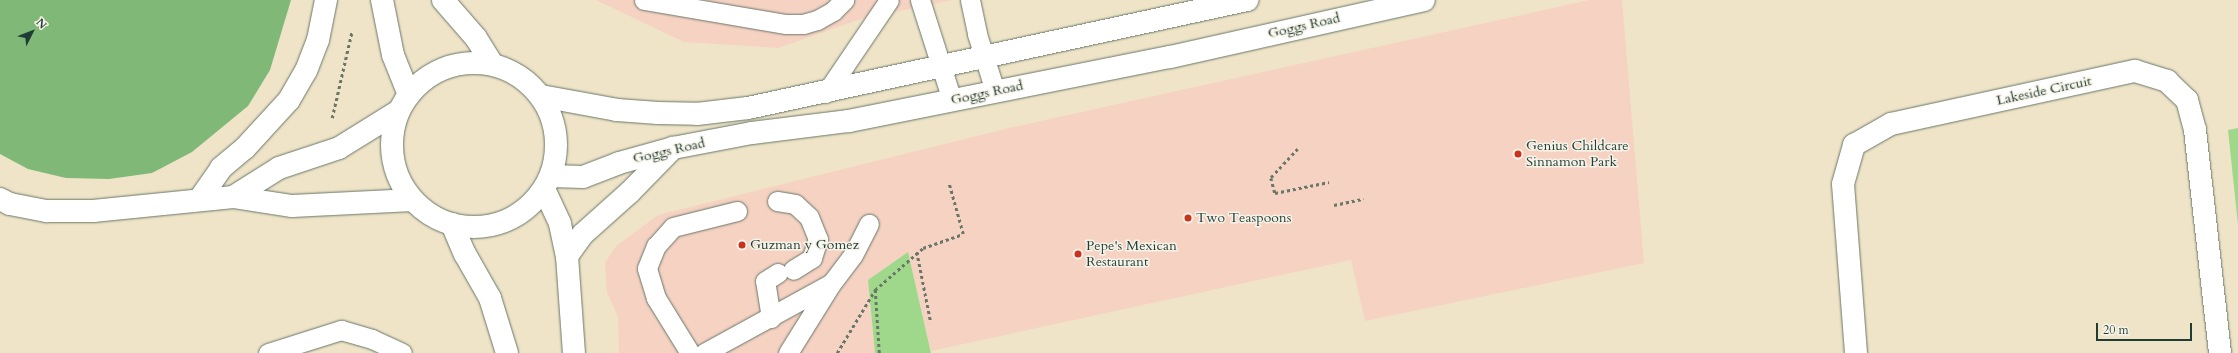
<!DOCTYPE html>
<style>
body{margin:0}
#map{position:relative;width:2238px;height:353px;overflow:hidden;background:#efe4c8;font-family:Cardo,serif}
div>[style]{position:absolute}
[style*='--x']{left:calc(var(--x)*1px);top:calc(var(--y)*1px);width:calc(var(--w)*1px);rotate:calc(var(--a)*1deg)}
.built>*{inset:0;background:#f6d2c3}
.green>*{inset:0;background:#9fd88b}
.forest>*{inset:0;background:#7fb877}
.path>*{height:2.5px;margin-top:-1.25px;transform-origin:0;background:repeating-linear-gradient(90deg,#687768 0 3px,transparent 0 6px)}
.roads{filter:drop-shadow(0 0 1px #687768) drop-shadow(0 0 1px #687768)}
.service>*{height:19px;margin:-9.5px;padding:0 9.5px;transform-origin:9.5px;border-radius:9.5px;background:#fff}
.minor>*{height:22px;margin:-11px;padding:0 11px;transform-origin:11px;border-radius:11px;background:#fff}
.secondary>*{height:22px;margin:-11px;padding:0 11px;transform-origin:11px;border-radius:11px;background:#fff}
.secondary>.ring{margin:-11px;padding:0;box-sizing:content-box;background:none;border:22px solid #fff;border-radius:50%}
.motorway>*{height:22px;margin:-11px;padding:0 11px;transform-origin:11px;border-radius:11px;background:#fff}
.dots>*{width:11px;height:11px;translate:-50% -50%;box-sizing:border-box;border:2px solid #f7f3e8;border-radius:50%}
span{translate:-50% -50%;white-space:nowrap;text-align:center;line-height:1.15;-webkit-text-stroke:3px #f7f3e8;paint-order:stroke}
.street-label{font-size:14px;color:#1f3d34}
.poi-label{font-size:14px;color:#1f3d34}
.left{translate:0 -50%;text-align:left}
.north{position:absolute;left:12px;top:12px;width:40px;height:40px;-webkit-text-stroke:3px #f7f3e8;paint-order:stroke;rotate:48deg;font-size:11px;font-weight:700;line-height:16px;text-align:center;color:#1f3d34}
.north::after{content:'';display:block;margin:auto;width:14px;height:18px;background:#1f3d34;clip-path:polygon(50% 0,100% 100%,50% 72%,0 100%)}
.scale{position:absolute;left:2096px;top:323px;width:96px;height:18px;box-sizing:border-box;border:2px solid #1f3d34;border-top:0;padding-left:5px;font-size:12px;line-height:14px;white-space:nowrap;color:#1f3d34;-webkit-text-stroke:3px #f7f3e8;paint-order:stroke}
</style>
<div id="map">
<div class="built">
<div style="clip-path:polygon(596px 0,952px 0,861px 19px,778px 48px,684px 42px)"></div>
<div style="clip-path:polygon(1589px 0,1622px 0,1644px 263px,1365px 321px,1351px 260px,931px 351px,908px 252px,868px 280px,875px 353px,619px 353px,618px 317px,607px 292px,605px 263px,616px 246px,658px 215px,1009px 128px)"></div>
</div>
<div class="green">
<div style="clip-path:polygon(2238px 128px,2238px 225px,2228px 130px)"></div>
<div style="clip-path:polygon(908px 252px,931px 353px,875px 353px,868px 280px)"></div>
</div>
<div class="forest">
<div style="clip-path:polygon(0 0,291px 0,270px 70px,248px 106px,192px 152px,152px 173px,109px 179px,66px 178px,28px 169px,0 154px)"></div>
</div>
<div class="path">
<div style="--x:332;--y:118;--w:89;--a:-77.1"></div>
<div style="--x:1298;--y:149;--w:40;--a:133"></div>
<div style="--x:1271;--y:178;--w:16;--a:75"></div>
<div style="--x:1275;--y:193;--w:55;--a:-11.5"></div>
<div style="--x:1334;--y:205;--w:30;--a:-12"></div>
<div style="--x:917;--y:252;--w:72;--a:78.8"></div>
<div style="--x:837;--y:353;--w:74;--a:-58.9"></div>
<div style="--x:879;--y:353;--w:63;--a:-93.6"></div>
<div style="--x:875;--y:290;--w:64;--a:-41.2"></div>
<div style="--x:923;--y:248;--w:42;--a:-19.3"></div>
<div style="--x:963;--y:234;--w:52;--a:-105.6"></div>
</div>
<div class="roads">
<div class="service">
<div style="--x:644;--y:0;--w:144;--a:9.6"></div>
<div style="--x:786;--y:24;--w:17;--a:0"></div>
<div style="--x:803;--y:24;--w:15;--a:-16"></div>
<div style="--x:817;--y:20;--w:18;--a:-29"></div>
<div style="--x:833;--y:11;--w:16;--a:-45"></div>
<div style="--x:920;--y:0;--w:105;--a:72.3"></div>
<div style="--x:970;--y:0;--w:35;--a:78"></div>
<div style="--x:977;--y:34;--w:60;--a:72.5"></div>
<div style="--x:826;--y:93;--w:112;--a:-55.9"></div>
<div style="--x:777;--y:201;--w:18;--a:9"></div>
<div style="--x:795;--y:204;--w:19;--a:43"></div>
<div style="--x:809;--y:217;--w:24;--a:68"></div>
<div style="--x:818;--y:239;--w:20;--a:108"></div>
<div style="--x:812;--y:258;--w:22;--a:148"></div>
<div style="--x:771;--y:318;--w:37;--a:-99"></div>
<div style="--x:765;--y:281;--w:15;--a:-32"></div>
<div style="--x:268;--y:353;--w:77;--a:-17.5"></div>
<div style="--x:341;--y:330;--w:32;--a:16"></div>
<div style="--x:372;--y:339;--w:33;--a:25"></div>
<div style="--x:690;--y:353;--w:65;--a:-121.7"></div>
<div style="--x:656;--y:298;--w:31;--a:-107"></div>
<div style="--x:647;--y:268;--w:24;--a:-68"></div>
<div style="--x:656;--y:246;--w:25;--a:-48"></div>
<div style="--x:673;--y:227;--w:66;--a:-14"></div>
<div style="--x:704;--y:353;--w:144;--a:-28.7"></div>
<div style="--x:788;--y:353;--w:81;--a:-58.1"></div>
<div style="--x:831;--y:284;--w:36;--a:-53"></div>
<div style="--x:853;--y:255;--w:35;--a:-63"></div>
</div>
<div class="minor">
<div style="--x:1856;--y:353;--w:169;--a:-94.4"></div>
<div style="--x:1843;--y:184;--w:41;--a:-74.2"></div>
<div style="--x:1854;--y:145;--w:43;--a:-29.6"></div>
<div style="--x:1891;--y:124;--w:250;--a:-12.3"></div>
<div style="--x:2135;--y:71;--w:34;--a:17"></div>
<div style="--x:2167;--y:81;--w:28;--a:44"></div>
<div style="--x:2187;--y:100;--w:31;--a:75"></div>
<div style="--x:2195;--y:130;--w:224;--a:83.6"></div>
</div>
<div class="secondary">
<div style="--x:382;--y:0;--w:56;--a:78.7"></div>
<div style="--x:393;--y:55;--w:43;--a:68.2"></div>
<div style="--x:443;--y:0;--w:50;--a:49"></div>
<div style="--x:476;--y:38;--w:31;--a:58"></div>
<div class="ring" style="left:392px;top:63px;width:142px;height:142px"></div>
<div style="--x:541;--y:96;--w:77;--a:10.4"></div>
<div style="--x:617;--y:110;--w:41;--a:4.2"></div>
<div style="--x:658;--y:113;--w:39;--a:1"></div>
<div style="--x:697;--y:114;--w:51;--a:-6.7"></div>
<div style="--x:748;--y:108;--w:511;--a:-12.21"></div>
<div style="--x:551;--y:176;--w:32;--a:2"></div>
<div style="--x:583;--y:177;--w:39;--a:-21"></div>
<div style="--x:619;--y:163;--w:56;--a:-15.5"></div>
<div style="--x:673;--y:148;--w:80;--a:-10.8"></div>
<div style="--x:752;--y:133;--w:98;--a:-7.1"></div>
<div style="--x:849;--y:121;--w:327;--a:-11.3"></div>
<div style="--x:1170;--y:57;--w:260;--a:-12.6"></div>
<div style="--x:544;--y:189;--w:38;--a:65"></div>
<div style="--x:560;--y:224;--w:33;--a:78"></div>
<div style="--x:567;--y:256;--w:97;--a:85.9"></div>
<div style="--x:452;--y:224;--w:33;--a:67"></div>
<div style="--x:465;--y:254;--w:51;--a:60.4"></div>
<div style="--x:490;--y:298;--w:58;--a:72.8"></div>
<div style="--x:567;--y:256;--w:27;--a:-54"></div>
<div style="--x:583;--y:234;--w:63;--a:-41.8"></div>
<div style="--x:630;--y:192;--w:62;--a:-45.7"></div>
</div>
<div class="motorway">
<div style="--x:233;--y:197;--w:54;--a:-32.2"></div>
<div style="--x:279;--y:168;--w:63;--a:-18.4"></div>
<div style="--x:339;--y:148;--w:70;--a:-31.7"></div>
<div style="--x:0;--y:199;--w:11;--a:27"></div>
<div style="--x:10;--y:204;--w:38;--a:11"></div>
<div style="--x:47;--y:211;--w:46;--a:0"></div>
<div style="--x:93;--y:211;--w:141;--a:-5.7"></div>
<div style="--x:233;--y:197;--w:60;--a:8.7"></div>
<div style="--x:292;--y:206;--w:121;--a:-2.8"></div>
<div style="--x:199;--y:200;--w:39;--a:-55"></div>
<div style="--x:221;--y:168;--w:31;--a:-40"></div>
<div style="--x:245;--y:148;--w:65;--a:-47.5"></div>
<div style="--x:289;--y:100;--w:34;--a:-60"></div>
<div style="--x:306;--y:71;--w:33;--a:-69"></div>
<div style="--x:318;--y:40;--w:41;--a:-78.7"></div>
</div>
</div>
<div class="dots">
<div style="left:1518px;top:154px;background:#c8321e"></div>
<div style="left:1188px;top:218px;background:#c8321e"></div>
<div style="left:742px;top:245px;background:#c8321e"></div>
<div style="left:1078px;top:254px;background:#c8321e"></div>
</div>
<div class="street-label">
<span style="left:1304px;top:26px;rotate:-13deg">Goggs Road</span>
<span style="left:2044px;top:91px;rotate:-12deg">Lakeside Circuit</span>
<span style="left:987px;top:93px;rotate:-12deg">Goggs Road</span>
<span style="left:669px;top:151px;rotate:-13deg">Goggs Road</span>
</div>
<div class="poi-label">
<span class="left" style="left:1526px;top:154px">Genius Childcare<br>Sinnamon Park</span>
<span class="left" style="left:1196px;top:218px">Two Teaspoons</span>
<span class="left" style="left:750px;top:245px">Guzman y Gomez</span>
<span class="left" style="left:1086px;top:254px">Pepe's Mexican<br>Restaurant</span>
</div>
<div class="north">N</div>
<div class="scale">20 m</div>
</div>
